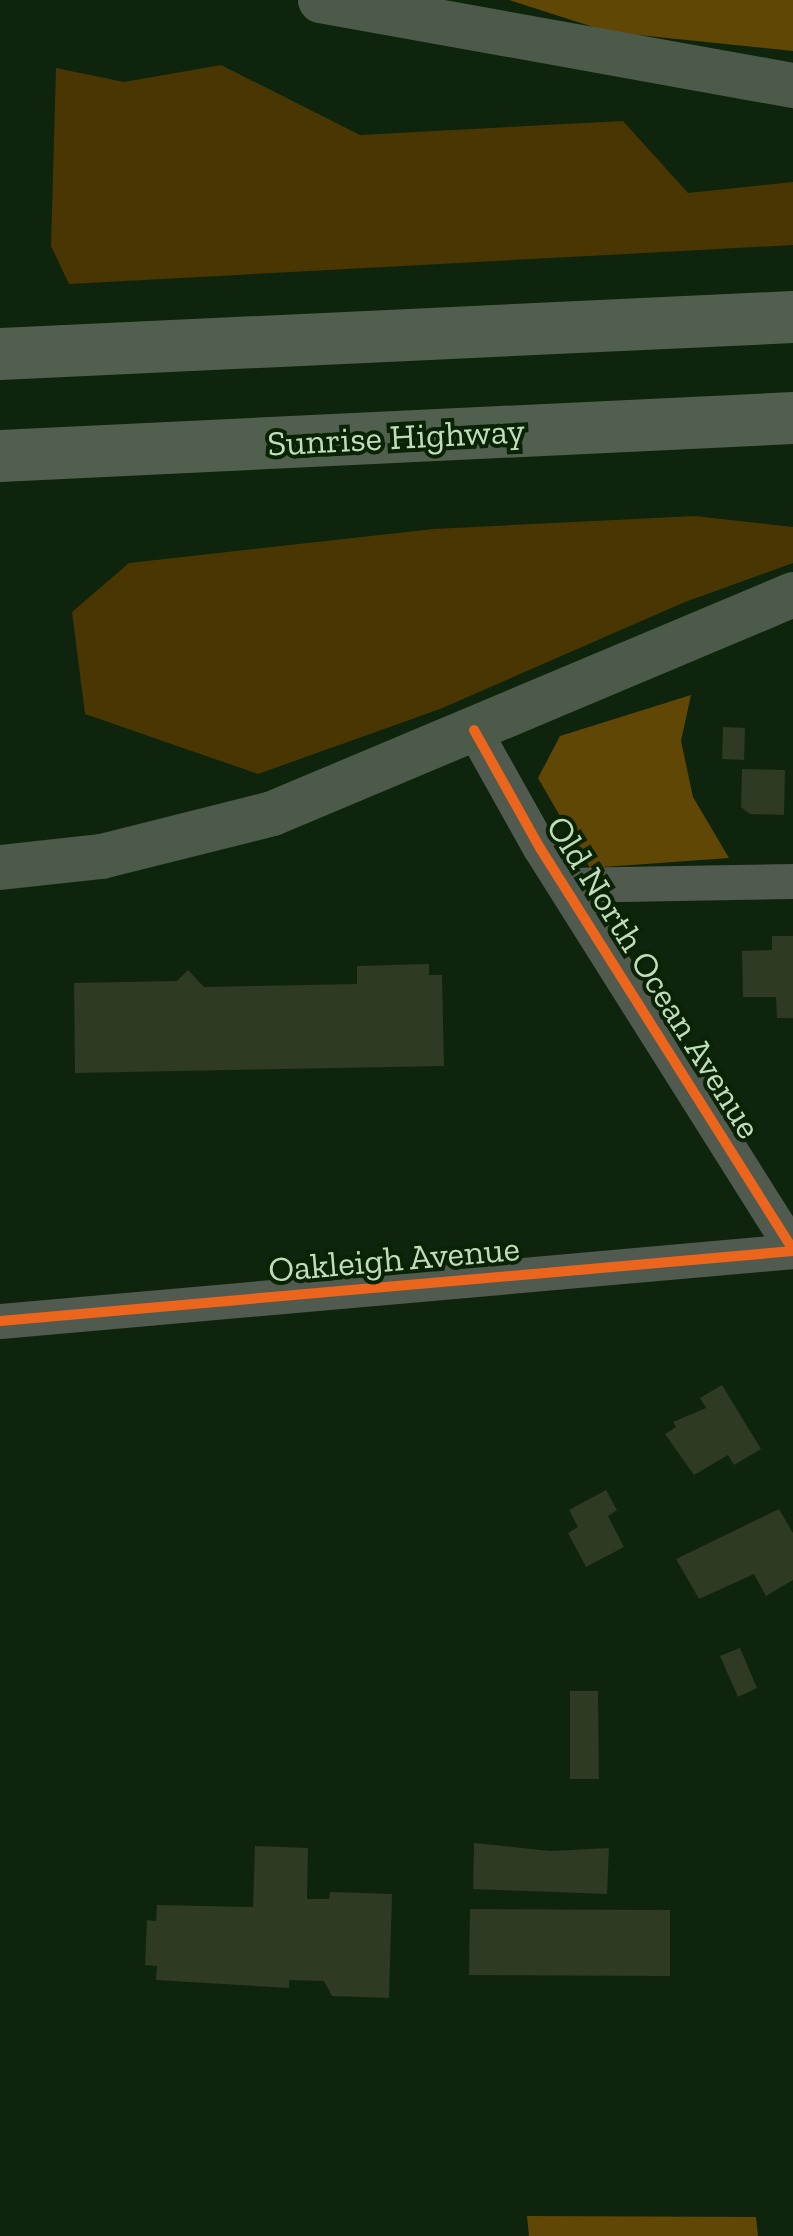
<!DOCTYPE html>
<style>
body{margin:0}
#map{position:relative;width:793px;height:2236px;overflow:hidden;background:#0f240c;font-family:"Zilla Slab",serif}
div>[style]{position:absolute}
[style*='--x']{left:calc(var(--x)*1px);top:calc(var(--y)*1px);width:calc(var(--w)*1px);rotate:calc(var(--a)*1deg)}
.green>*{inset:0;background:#493603}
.forest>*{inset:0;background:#604705}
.building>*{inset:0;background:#2e3a23}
.minor>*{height:35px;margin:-17.5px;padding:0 17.5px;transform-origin:17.5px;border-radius:17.5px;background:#515a4f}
.major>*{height:45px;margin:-22.5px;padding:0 22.5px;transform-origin:22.5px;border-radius:22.5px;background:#4b5a49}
.highway>*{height:52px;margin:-26px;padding:0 26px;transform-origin:26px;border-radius:26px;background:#51604e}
.cycleway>*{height:10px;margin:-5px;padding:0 5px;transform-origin:5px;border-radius:5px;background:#eb651d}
span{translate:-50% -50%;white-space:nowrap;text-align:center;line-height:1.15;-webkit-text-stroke:8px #092304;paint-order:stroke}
.street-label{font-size:35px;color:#c1dcbc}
</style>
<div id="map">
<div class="green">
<div style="clip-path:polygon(221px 65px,360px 135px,623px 121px,688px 193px,793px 182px,793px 245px,69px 284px,51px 246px,56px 68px,124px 82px)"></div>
<div style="clip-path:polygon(695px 516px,793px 527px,793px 563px,685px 602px,440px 709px,258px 774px,85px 714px,72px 612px,129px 563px,434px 529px)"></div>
</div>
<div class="forest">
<div style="clip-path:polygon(509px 0,793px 0,793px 51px,609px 32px)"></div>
<div style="clip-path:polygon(691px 695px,681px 741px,693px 797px,729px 858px,590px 868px,538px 778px,560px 736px)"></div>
<div style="clip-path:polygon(527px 2216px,756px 2217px,758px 2236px,529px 2236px)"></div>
</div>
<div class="building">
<div style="clip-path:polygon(723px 727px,745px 728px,744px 760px,722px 759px)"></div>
<div style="clip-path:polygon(742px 769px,785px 770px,784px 815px,750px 814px,741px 807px)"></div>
<div style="clip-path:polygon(772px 936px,793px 936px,793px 1018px,777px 1018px,776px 997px,743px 997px,742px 951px,772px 950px)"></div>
<div style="clip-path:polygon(429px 964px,429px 975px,442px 975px,444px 1066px,75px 1073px,74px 983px,177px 981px,188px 970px,204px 987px,357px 984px,357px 966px)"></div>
<div style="clip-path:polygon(722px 1385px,761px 1449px,734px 1465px,728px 1455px,694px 1475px,665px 1434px,676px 1427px,673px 1422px,706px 1408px,700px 1398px)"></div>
<div style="clip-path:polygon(606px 1490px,617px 1510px,608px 1516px,624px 1547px,586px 1567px,568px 1533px,578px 1527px,569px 1510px)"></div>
<div style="clip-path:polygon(779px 1509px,793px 1533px,793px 1580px,766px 1596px,754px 1574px,699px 1599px,676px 1559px)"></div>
<div style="clip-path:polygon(740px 1648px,757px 1688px,738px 1697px,720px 1656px)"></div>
<div style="clip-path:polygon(570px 1691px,598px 1691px,599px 1779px,570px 1779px)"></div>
<div style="clip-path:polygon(474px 1843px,550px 1851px,609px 1848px,607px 1894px,473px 1889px)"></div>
<div style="clip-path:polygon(255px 1846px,308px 1848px,307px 1899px,329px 1899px,330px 1892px,392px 1894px,389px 1998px,332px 1996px,324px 1981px,289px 1980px,289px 1988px,156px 1980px,157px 1966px,145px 1965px,147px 1920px,156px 1921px,157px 1905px,253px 1907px)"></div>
<div style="clip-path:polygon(470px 1909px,670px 1910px,670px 1976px,469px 1975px)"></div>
</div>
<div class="minor">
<div style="--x:474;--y:730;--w:135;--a:60.8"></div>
<div style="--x:540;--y:848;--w:475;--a:57.8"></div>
<div style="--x:564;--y:885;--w:229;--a:-1"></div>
<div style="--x:0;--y:1321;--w:796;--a:-5.04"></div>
</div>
<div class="major">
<div style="--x:320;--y:0;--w:481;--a:10.2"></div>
<div style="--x:0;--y:867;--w:102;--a:-6.2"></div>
<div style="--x:101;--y:856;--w:176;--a:-14.1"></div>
<div style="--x:272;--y:813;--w:565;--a:-22.8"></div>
</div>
<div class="highway">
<div style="--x:0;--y:354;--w:794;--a:-2.67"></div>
<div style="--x:0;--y:456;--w:794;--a:-2.74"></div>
</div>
<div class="cycleway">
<div style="--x:474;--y:730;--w:135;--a:60.8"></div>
<div style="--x:540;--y:848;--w:475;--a:57.8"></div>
<div style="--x:0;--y:1321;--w:796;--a:-5.04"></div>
</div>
<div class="street-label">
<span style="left:396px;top:437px;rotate:-3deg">Sunrise Highway</span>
<span style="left:654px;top:977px;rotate:58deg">Old North Ocean Avenue</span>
<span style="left:394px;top:1259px;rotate:-5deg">Oakleigh Avenue</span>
</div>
</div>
